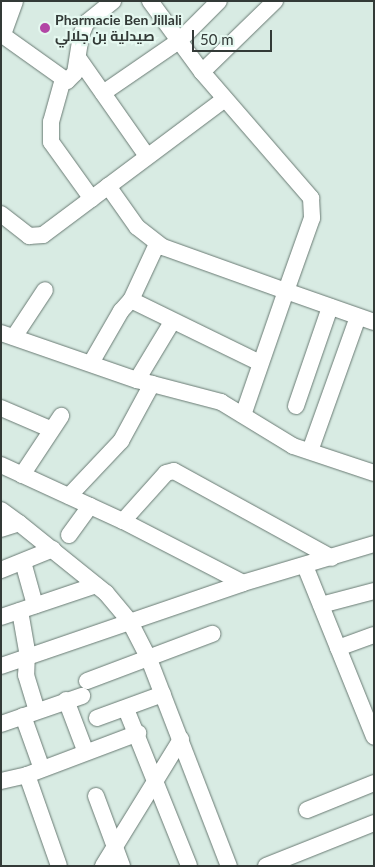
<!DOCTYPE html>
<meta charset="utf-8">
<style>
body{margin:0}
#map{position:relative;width:375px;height:867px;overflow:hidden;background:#d8ebe3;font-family:Lato,Cairo,sans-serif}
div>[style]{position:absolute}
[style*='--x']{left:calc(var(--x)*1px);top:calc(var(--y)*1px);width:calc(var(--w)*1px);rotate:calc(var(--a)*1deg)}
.roads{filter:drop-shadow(0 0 1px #697a73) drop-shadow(0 0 1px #697a73)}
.minor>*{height:16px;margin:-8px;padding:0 8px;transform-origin:8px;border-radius:8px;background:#fff}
.major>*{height:20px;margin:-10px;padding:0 10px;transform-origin:10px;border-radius:10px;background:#fff}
.dots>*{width:14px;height:14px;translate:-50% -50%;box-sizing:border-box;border:2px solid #e5f8f0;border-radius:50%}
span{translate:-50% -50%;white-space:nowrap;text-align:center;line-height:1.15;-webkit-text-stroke:4.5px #e5f8f0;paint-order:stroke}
.poi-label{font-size:14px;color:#333a37;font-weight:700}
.left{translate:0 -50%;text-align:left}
.frame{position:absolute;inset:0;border:2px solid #333a37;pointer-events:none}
.scale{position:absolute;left:192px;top:30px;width:80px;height:22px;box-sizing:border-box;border:2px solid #333a37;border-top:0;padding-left:6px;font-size:15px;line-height:18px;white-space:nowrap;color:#333a37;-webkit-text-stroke:4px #e5f8f0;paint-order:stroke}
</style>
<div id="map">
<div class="roads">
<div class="minor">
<div style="--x:150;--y:1;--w:88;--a:53.8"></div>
<div style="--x:202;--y:72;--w:167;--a:49.1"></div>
<div style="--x:311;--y:198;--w:20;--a:87"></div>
<div style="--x:312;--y:218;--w:77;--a:109.6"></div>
<div style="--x:286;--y:291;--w:93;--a:19.4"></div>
<div style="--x:1;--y:34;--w:81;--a:35.5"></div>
<div style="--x:67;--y:81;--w:11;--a:-45"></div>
<div style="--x:75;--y:73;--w:38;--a:-81"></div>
<div style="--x:81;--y:35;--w:13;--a:-67"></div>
<div style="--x:86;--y:23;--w:35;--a:-39"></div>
<div style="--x:79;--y:59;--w:118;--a:55"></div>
<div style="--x:202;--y:72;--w:102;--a:-44.2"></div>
<div style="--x:63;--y:79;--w:45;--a:105.6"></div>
<div style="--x:51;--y:122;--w:20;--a:90"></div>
<div style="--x:51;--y:142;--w:70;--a:54.3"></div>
<div style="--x:103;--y:93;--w:93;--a:-34.5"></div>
<div style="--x:180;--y:40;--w:55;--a:-45"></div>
<div style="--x:108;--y:186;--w:50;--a:54.7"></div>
<div style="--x:137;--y:227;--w:33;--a:38"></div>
<div style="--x:163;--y:247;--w:131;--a:19.7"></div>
<div style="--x:286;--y:291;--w:131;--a:109.1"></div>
<div style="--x:1;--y:214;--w:36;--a:38"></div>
<div style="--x:29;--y:236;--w:14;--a:-4"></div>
<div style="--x:43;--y:235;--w:227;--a:-36.8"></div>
<div style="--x:131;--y:300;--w:62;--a:-65.1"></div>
<div style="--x:1;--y:333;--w:144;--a:19.1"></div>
<div style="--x:137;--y:380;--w:87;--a:14.7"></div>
<div style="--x:221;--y:402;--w:84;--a:31.4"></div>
<div style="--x:293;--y:446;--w:85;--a:18.4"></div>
<div style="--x:14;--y:337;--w:56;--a:-56.6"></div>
<div style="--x:91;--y:363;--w:60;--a:-60"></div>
<div style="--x:121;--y:311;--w:15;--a:-48"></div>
<div style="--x:131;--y:300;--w:144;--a:26"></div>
<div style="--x:137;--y:380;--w:68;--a:-58.9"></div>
<div style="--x:296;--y:406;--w:105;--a:-71"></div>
<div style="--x:1;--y:408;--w:53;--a:23.2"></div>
<div style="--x:310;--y:451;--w:142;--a:-70.3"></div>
<div style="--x:1;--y:465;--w:134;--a:24.7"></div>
<div style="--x:123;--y:521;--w:135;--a:27.3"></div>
<div style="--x:22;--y:475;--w:71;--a:-56.5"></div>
<div style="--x:69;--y:496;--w:76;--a:-46.6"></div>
<div style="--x:121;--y:441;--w:65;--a:-61.5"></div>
<div style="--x:1;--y:510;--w:22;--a:36"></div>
<div style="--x:123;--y:521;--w:64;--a:-48.1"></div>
<div style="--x:166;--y:473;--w:8;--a:-14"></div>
<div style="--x:174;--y:471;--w:180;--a:28.8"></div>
<div style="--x:1;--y:529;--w:19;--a:-18"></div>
<div style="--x:19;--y:523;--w:112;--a:38.8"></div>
<div style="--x:106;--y:593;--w:38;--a:50"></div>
<div style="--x:130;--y:622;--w:42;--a:62.8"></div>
<div style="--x:149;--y:659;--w:222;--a:68.9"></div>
<div style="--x:69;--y:535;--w:36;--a:-54"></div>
<div style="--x:23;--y:562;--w:45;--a:74.4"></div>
<div style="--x:305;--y:566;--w:184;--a:68"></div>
<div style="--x:1;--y:570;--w:56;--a:-22"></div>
<div style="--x:321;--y:605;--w:55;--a:-14.8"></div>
<div style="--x:20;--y:611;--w:41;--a:80.1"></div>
<div style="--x:27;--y:651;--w:24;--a:92"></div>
<div style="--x:26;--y:675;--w:37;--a:73"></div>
<div style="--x:1;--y:617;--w:100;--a:-18.6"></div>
<div style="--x:338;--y:648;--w:38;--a:-20"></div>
<div style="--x:1;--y:666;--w:256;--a:-18.9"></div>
<div style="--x:243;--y:583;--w:137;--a:-16.6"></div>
<div style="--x:87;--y:681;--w:134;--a:-20.6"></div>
<div style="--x:66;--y:700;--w:53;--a:69.2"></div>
<div style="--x:126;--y:709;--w:169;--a:68.1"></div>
<div style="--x:23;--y:716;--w:56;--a:70.3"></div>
<div style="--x:97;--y:718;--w:70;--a:-20"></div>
<div style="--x:1;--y:724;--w:86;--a:-19.1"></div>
<div style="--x:27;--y:775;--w:119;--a:-20.7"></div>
<div style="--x:1;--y:781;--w:27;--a:-13"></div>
<div style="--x:27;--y:775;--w:96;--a:70.6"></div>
<div style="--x:96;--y:796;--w:75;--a:69.6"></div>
<div style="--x:307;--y:810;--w:72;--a:-21.9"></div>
<div style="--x:103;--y:866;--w:149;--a:-58.4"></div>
<div style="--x:266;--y:866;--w:116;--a:-21.7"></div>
</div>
<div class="major">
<div style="--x:1;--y:34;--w:35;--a:-70"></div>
</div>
</div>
<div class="dots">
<div style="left:45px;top:28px;background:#b246a5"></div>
</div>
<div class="poi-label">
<span class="left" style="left:55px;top:28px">Pharmacie Ben Jillali<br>صيدلية بن جلالي</span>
</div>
<div class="frame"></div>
<div class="scale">50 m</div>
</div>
